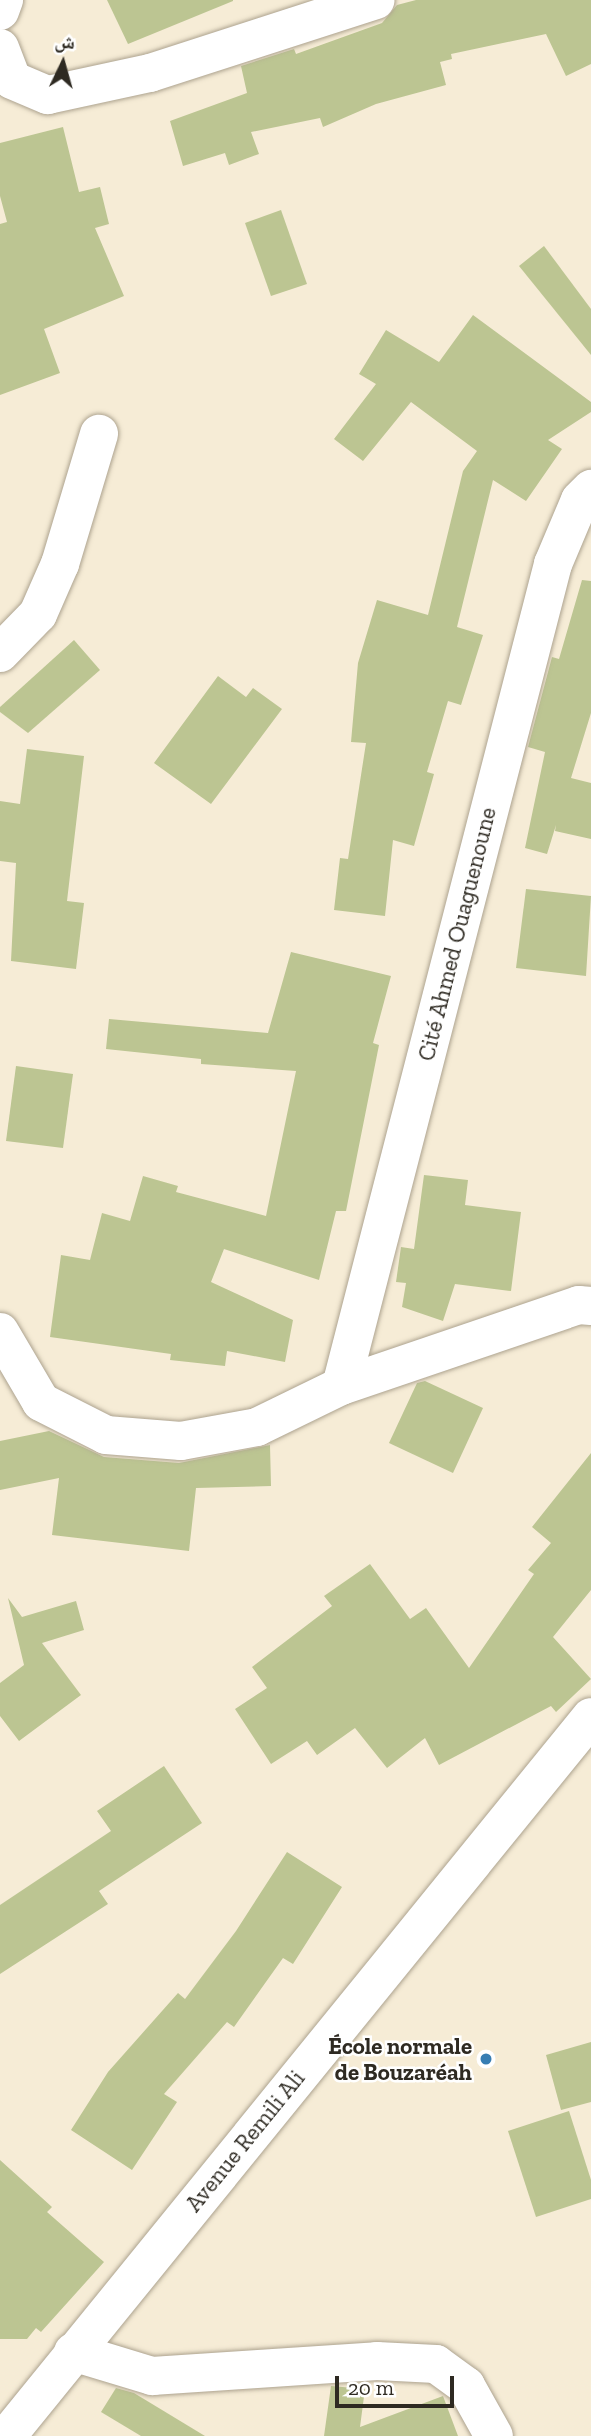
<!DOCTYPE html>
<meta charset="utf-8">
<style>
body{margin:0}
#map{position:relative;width:591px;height:2436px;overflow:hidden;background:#f6ecd6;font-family:"Zilla Slab","Noto Naskh Arabic",serif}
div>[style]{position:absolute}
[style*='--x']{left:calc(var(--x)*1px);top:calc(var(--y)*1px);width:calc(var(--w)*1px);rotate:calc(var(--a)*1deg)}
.building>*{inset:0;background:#bcc592}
.roads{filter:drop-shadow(0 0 2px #ada38f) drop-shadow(0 0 2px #ada38f)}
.minor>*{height:38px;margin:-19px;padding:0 19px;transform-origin:19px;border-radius:19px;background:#fff}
.primary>*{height:38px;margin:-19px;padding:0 19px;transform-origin:19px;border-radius:19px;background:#fff}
.dots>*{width:19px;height:19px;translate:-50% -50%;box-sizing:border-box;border:4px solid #fff;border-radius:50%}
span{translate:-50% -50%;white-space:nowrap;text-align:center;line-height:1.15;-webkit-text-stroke:5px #fff;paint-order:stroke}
.street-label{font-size:23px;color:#2e2a22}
.poi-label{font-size:23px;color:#2e2a22;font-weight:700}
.right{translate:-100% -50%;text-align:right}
.north{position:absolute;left:28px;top:28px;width:70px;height:70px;-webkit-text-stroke:5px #fff;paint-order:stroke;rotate:5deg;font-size:19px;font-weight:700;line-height:28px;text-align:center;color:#2e2a22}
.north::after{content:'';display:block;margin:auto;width:24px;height:32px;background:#2e2a22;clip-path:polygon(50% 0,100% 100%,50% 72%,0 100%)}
.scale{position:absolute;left:335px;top:2376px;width:119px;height:32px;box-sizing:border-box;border:4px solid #2e2a22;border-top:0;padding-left:9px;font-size:21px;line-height:24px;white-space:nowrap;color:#2e2a22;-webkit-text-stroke:5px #fff;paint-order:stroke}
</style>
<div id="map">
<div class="building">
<div style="clip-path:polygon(107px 0,233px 0,233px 1px,128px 44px)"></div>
<div style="clip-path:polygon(416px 0,591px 0,591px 64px,566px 76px,546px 34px,451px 54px,452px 59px,440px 62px,446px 85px,376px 104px,323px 127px,320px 118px,251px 132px,259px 154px,229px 165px,225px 153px,183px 166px,170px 121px,247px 93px,241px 66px,294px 49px,296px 54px,382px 23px,397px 5px)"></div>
<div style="clip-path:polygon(63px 127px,79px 192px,100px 187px,109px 224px,95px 228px,124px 296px,44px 329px,60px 373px,0 395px,0 224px,7px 222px,0 196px,0 143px)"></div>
<div style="clip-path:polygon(281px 210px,307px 284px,271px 296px,245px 223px)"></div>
<div style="clip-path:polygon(544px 246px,591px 309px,591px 355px,519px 266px)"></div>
<div style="clip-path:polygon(473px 315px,591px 402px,591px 412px,548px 440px,562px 449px,526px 501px,493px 480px,457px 627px,483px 635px,461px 705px,448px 701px,427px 772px,434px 774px,414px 846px,393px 840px,385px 916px,334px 910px,340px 858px,348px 859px,366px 743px,351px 742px,358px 663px,377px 600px,428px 615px,463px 471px,477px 451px,411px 402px,363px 461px,334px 439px,376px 384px,359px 374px,386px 330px,439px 362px)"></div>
<div style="clip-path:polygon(582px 580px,591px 581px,591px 713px,571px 778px,591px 783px,591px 839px,555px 831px,556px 825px,547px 854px,525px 848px,545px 752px,528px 747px,552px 657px,559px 659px)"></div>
<div style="clip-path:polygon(74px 640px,100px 670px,28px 733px,0 712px,0 707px)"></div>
<div style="clip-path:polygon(218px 676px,246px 697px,253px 688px,282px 709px,211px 804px,154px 763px)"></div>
<div style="clip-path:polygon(27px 749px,84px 756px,67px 901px,84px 903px,76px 969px,11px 961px,16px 863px,0 861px,0 801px,20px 804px)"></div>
<div style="clip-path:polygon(526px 889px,591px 896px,586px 976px,516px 968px)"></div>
<div style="clip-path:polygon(291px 952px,391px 976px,373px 1043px,379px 1045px,346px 1211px,336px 1211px,319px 1280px,224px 1249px,211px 1282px,293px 1320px,285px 1362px,227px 1351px,225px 1366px,170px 1360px,171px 1354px,50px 1337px,61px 1255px,90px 1260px,102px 1213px,130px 1221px,143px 1176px,178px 1186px,176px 1192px,266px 1216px,296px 1071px,201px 1064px,201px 1059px,106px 1049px,109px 1019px,268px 1033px)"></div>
<div style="clip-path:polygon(16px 1066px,73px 1074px,63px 1148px,6px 1141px)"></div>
<div style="clip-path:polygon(424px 1175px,468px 1180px,465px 1205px,521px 1212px,511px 1291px,455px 1284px,443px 1321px,402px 1307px,406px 1283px,396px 1282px,401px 1247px,414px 1249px)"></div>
<div style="clip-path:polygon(425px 1381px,483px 1408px,453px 1473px,389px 1443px,417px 1383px)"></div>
<div style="clip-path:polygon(49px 1431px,104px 1457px,179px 1463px,270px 1445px,271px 1486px,196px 1488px,189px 1551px,52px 1535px,59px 1478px,0 1490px,0 1441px)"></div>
<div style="clip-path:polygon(591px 1453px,591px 1590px,553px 1637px,591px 1679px,556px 1712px,551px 1706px,439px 1765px,425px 1738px,387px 1768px,355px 1728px,317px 1755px,307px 1741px,271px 1764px,235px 1709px,267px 1688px,252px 1667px,332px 1606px,324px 1596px,370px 1564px,410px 1619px,426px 1608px,469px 1668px,534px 1574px,528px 1570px,551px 1543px,532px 1527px)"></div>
<div style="clip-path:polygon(8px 1598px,22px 1617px,76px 1601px,84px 1630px,42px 1643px,81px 1695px,19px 1741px,0 1716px,0 1683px,24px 1665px)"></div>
<div style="clip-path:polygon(164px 1766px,202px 1823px,99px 1891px,108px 1904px,0 1974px,0 1905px,111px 1831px,97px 1811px)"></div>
<div style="clip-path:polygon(287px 1852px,342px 1887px,293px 1964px,283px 1958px,234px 2027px,227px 2022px,164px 2094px,177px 2102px,132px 2170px,71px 2130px,108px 2072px,178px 1993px,185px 1999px,236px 1931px)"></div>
<div style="clip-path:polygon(591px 2042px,591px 2102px,561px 2110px,546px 2055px)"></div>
<div style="clip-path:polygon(569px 2111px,591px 2180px,591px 2199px,536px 2217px,508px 2131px)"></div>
<div style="clip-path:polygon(0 2160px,52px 2207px,47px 2212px,104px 2262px,41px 2332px,36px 2328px,27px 2339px,0 2339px)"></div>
<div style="clip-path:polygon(331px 2386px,365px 2389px,360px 2427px,443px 2396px,458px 2436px,324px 2436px)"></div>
<div style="clip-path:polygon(116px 2388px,134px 2393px,205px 2436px,141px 2436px,101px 2412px)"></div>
</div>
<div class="roads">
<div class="minor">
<div style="--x:0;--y:11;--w:12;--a:-70"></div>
<div style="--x:0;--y:48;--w:34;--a:69"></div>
<div style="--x:12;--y:80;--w:39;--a:23"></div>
<div style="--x:48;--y:95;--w:104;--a:-12.2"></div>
<div style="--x:150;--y:73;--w:237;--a:-17.9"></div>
<div style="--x:0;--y:653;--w:54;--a:-45.7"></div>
<div style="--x:38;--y:614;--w:55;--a:-66.3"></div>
<div style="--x:60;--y:564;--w:136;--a:-73.3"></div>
<div style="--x:0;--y:1332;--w:81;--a:59.6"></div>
<div style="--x:41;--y:1402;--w:73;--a:26.9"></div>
<div style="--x:106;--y:1435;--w:75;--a:4.6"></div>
<div style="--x:181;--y:1441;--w:77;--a:-10.4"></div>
<div style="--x:257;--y:1427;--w:93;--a:-26"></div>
<div style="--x:341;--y:1386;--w:251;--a:-18.8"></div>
<div style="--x:579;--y:1305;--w:12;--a:5"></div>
<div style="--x:341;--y:1386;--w:849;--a:-75.54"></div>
<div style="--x:553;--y:564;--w:69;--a:-67.1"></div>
<div style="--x:580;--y:500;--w:16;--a:-45"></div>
<div style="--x:73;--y:2352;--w:83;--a:16.9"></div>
<div style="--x:152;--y:2376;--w:225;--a:-3.8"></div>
<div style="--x:377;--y:2361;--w:59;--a:2.9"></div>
<div style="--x:436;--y:2364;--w:37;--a:36"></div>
<div style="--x:466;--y:2386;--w:57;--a:60.8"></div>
</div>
<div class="primary">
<div style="--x:7;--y:2436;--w:926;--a:-50.92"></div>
</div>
</div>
<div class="dots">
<div style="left:486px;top:2059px;background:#377db2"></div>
</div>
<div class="street-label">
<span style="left:457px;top:934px;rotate:-76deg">Cité Ahmed Ouaguenoune</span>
<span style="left:245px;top:2141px;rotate:-51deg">Avenue Remili Ali</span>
</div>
<div class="poi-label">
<span class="right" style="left:472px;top:2059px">École normale<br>de Bouzaréah</span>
</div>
<div class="north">ش</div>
<div class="scale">20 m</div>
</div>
